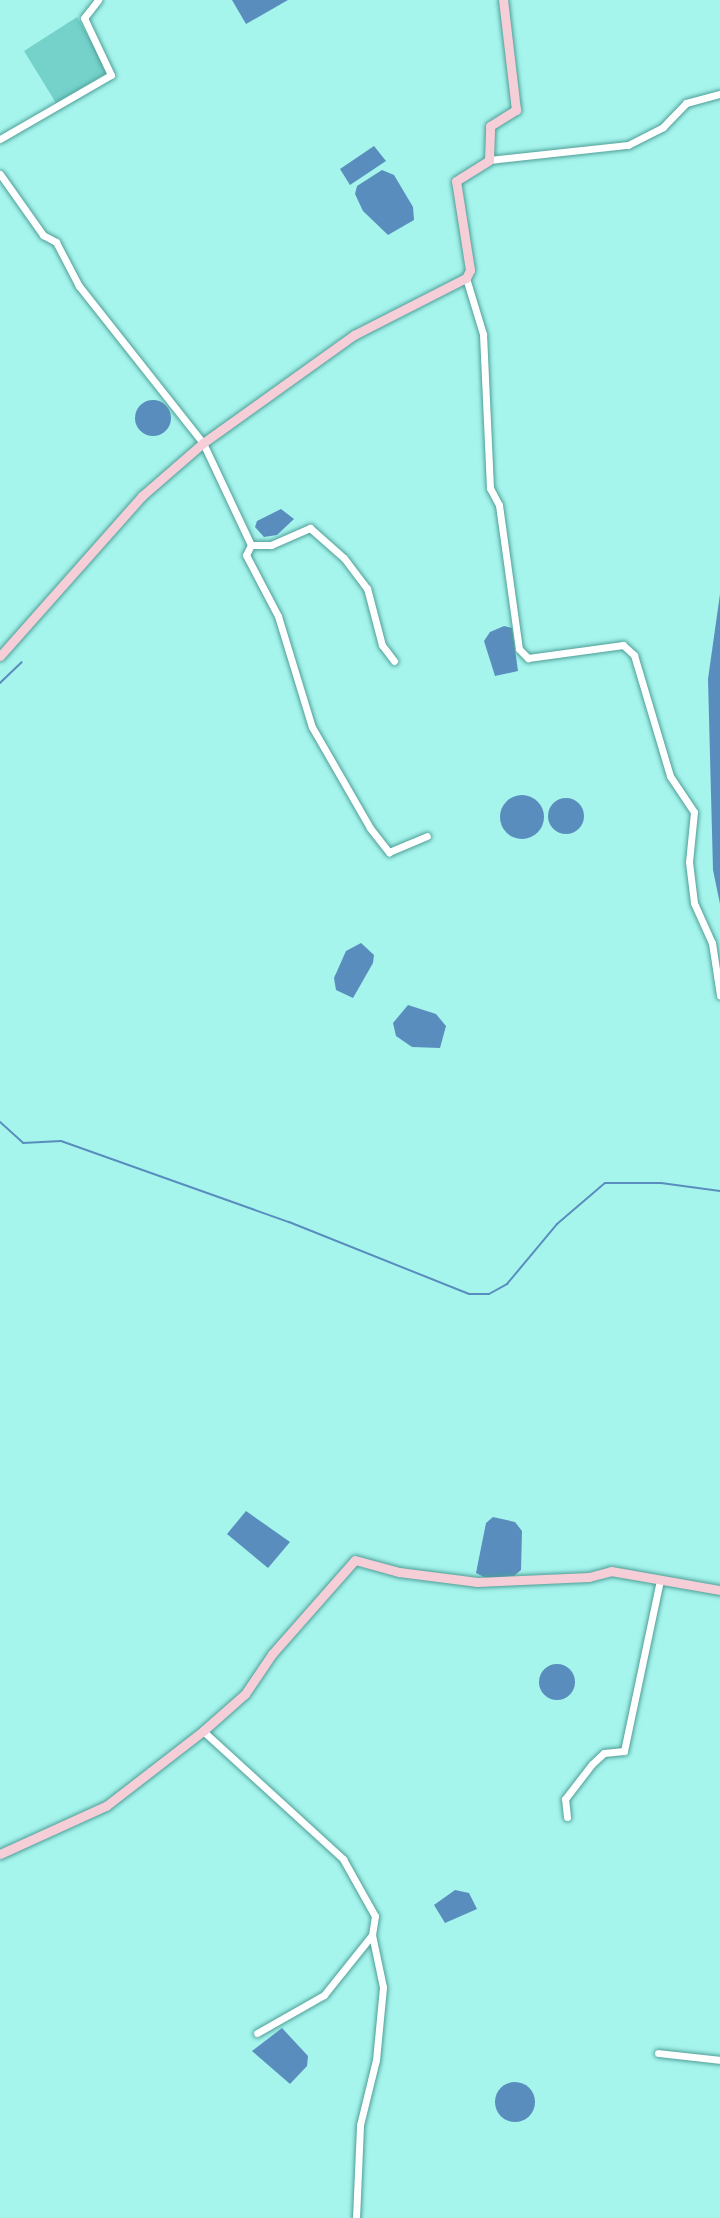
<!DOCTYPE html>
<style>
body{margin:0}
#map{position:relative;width:720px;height:2218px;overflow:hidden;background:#a5f5ed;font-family:"Asap Condensed",sans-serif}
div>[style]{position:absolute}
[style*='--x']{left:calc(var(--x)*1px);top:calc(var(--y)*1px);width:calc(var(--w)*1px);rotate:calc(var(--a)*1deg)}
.green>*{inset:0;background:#74d2ca}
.water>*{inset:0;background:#598dbe}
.round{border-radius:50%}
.stream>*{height:2px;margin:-1px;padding:0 1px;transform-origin:1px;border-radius:1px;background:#598dbe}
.roads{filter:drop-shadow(0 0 2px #4f9e97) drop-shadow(0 0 2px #4f9e97)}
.street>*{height:7px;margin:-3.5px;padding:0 3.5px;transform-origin:3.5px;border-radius:3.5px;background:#fff}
.secondary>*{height:9px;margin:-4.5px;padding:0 4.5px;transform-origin:4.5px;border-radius:4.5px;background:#f5ced8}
span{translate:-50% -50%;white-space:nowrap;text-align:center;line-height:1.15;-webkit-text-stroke:8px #c1fff8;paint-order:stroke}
</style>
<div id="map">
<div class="green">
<div style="clip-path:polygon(77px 17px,108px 72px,56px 103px,24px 51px)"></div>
</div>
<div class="water">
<div style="clip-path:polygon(232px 0,288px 0,246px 24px)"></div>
<div style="clip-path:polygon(374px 146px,386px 161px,350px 185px,340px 169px)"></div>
<div style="clip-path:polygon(382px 170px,394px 175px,413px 207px,414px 220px,388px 235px,363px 211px,355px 194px,357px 186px)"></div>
<div class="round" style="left:135px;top:400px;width:36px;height:36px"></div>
<div style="clip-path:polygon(281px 509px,294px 519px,277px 535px,264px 537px,255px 527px,257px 521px)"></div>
<div style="clip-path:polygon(720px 594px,720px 904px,713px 870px,708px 679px)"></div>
<div style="clip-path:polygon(504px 626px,512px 628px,518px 671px,495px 676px,484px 641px,490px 632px)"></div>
<div class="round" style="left:500px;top:795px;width:44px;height:44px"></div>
<div class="round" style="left:548px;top:798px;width:36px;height:36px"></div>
<div style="clip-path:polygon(361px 943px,374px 955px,373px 963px,353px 998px,336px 990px,334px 978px,346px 951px)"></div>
<div style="clip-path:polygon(408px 1005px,436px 1014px,446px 1026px,440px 1048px,412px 1047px,396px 1036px,393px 1023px)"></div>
<div style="clip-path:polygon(246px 1511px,290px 1542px,268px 1568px,227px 1534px)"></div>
<div style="clip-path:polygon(493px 1517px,515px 1522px,522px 1531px,521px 1570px,514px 1576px,488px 1579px,476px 1573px,486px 1523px)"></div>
<div class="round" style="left:539px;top:1664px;width:36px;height:36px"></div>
<div style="clip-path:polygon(455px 1890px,469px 1893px,477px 1909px,445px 1923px,434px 1905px)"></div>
<div style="clip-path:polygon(282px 2028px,308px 2056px,307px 2066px,290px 2084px,252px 2051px)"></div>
<div class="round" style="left:495px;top:2082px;width:40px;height:40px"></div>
</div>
<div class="stream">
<div style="--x:0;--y:683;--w:30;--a:-44"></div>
<div style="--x:0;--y:1122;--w:31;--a:42"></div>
<div style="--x:23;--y:1143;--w:38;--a:-3"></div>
<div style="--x:61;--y:1141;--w:242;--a:19.6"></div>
<div style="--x:289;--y:1222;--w:194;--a:21.8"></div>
<div style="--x:469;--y:1294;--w:20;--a:0"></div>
<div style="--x:489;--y:1294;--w:21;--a:-29"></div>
<div style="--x:507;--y:1284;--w:78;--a:-50.2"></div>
<div style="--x:557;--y:1224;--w:63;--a:-40.5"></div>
<div style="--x:605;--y:1183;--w:56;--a:0"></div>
<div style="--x:661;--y:1183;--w:60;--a:7.7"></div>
</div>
<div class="roads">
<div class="street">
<div style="--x:0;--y:139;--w:128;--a:-30"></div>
<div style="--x:111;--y:75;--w:63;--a:-115.3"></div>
<div style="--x:84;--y:18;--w:23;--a:-52"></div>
<div style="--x:489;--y:160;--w:140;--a:-6.2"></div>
<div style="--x:628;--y:145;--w:39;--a:-27"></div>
<div style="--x:663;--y:127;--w:33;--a:-46"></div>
<div style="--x:686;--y:103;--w:35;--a:-15"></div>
<div style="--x:0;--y:174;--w:75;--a:54.8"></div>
<div style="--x:43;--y:235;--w:15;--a:28"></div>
<div style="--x:56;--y:242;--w:50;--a:62.4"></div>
<div style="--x:79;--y:286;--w:200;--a:51.7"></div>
<div style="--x:203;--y:443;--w:113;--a:64.8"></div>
<div style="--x:251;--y:545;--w:11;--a:117"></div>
<div style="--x:246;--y:555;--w:69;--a:62.3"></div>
<div style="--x:278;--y:616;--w:116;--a:73"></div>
<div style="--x:312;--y:727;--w:116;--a:60.1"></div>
<div style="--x:370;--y:828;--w:31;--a:52"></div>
<div style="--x:389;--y:852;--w:41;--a:-22.8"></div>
<div style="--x:466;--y:278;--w:59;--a:73.1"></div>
<div style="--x:483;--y:334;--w:154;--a:87.4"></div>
<div style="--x:490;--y:488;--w:19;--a:62"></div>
<div style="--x:499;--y:505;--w:145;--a:82.1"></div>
<div style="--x:519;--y:649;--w:13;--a:45"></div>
<div style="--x:528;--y:658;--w:96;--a:-7.8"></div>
<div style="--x:623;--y:645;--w:15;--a:42"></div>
<div style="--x:634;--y:655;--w:126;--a:73.4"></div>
<div style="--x:670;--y:776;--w:43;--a:56.3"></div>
<div style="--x:694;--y:812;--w:50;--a:95.7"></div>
<div style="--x:689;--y:862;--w:41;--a:83"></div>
<div style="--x:694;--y:903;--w:44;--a:65.8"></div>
<div style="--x:712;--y:943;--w:53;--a:81.3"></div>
<div style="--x:251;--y:545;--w:20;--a:0"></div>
<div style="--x:271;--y:545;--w:43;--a:-23.6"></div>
<div style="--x:310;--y:528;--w:45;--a:41.4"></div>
<div style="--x:344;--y:558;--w:38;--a:53"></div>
<div style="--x:367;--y:588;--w:59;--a:75.3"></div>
<div style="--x:382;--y:645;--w:20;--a:53"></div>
<div style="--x:203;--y:1731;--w:190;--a:42.4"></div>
<div style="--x:343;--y:1859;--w:65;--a:60.7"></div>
<div style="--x:375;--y:1916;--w:19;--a:99"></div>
<div style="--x:372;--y:1935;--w:77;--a:128.7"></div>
<div style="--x:324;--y:1995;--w:77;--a:150.4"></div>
<div style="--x:567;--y:1817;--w:18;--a:-96"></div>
<div style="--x:565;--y:1799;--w:44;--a:-52.4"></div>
<div style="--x:592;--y:1764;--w:16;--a:-43"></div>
<div style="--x:604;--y:1753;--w:20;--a:-6"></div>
<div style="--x:624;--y:1751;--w:175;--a:-78.1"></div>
<div style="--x:658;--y:2053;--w:62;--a:6.4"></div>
<div style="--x:356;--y:2218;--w:93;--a:-87.5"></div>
<div style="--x:360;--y:2125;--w:67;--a:-76.2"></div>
<div style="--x:376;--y:2060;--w:73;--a:-84.5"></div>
<div style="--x:383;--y:1987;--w:53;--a:-101.9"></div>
</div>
<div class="secondary">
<div style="--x:0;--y:656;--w:214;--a:-48.4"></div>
<div style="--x:142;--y:496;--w:81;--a:-41"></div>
<div style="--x:203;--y:443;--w:186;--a:-35.6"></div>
<div style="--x:354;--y:335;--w:126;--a:-27"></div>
<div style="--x:466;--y:278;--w:9;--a:-63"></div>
<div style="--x:470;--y:270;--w:90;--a:-98.9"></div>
<div style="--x:456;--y:181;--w:39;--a:-32"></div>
<div style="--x:489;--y:160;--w:34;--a:-88"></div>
<div style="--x:490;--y:126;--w:31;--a:-32"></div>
<div style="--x:516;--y:110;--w:111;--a:-96.7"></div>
<div style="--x:0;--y:1854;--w:116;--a:-24.4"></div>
<div style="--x:106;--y:1806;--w:123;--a:-37.7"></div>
<div style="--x:203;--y:1731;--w:56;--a:-41.4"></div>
<div style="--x:245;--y:1694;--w:48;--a:-56"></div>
<div style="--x:272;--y:1654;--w:125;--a:-48.6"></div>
<div style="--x:355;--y:1560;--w:46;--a:15.3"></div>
<div style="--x:399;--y:1572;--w:79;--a:7.3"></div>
<div style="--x:477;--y:1582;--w:112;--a:-2.6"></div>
<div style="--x:589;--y:1577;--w:23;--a:-15"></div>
<div style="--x:611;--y:1571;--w:111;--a:9.9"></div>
</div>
</div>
</div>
